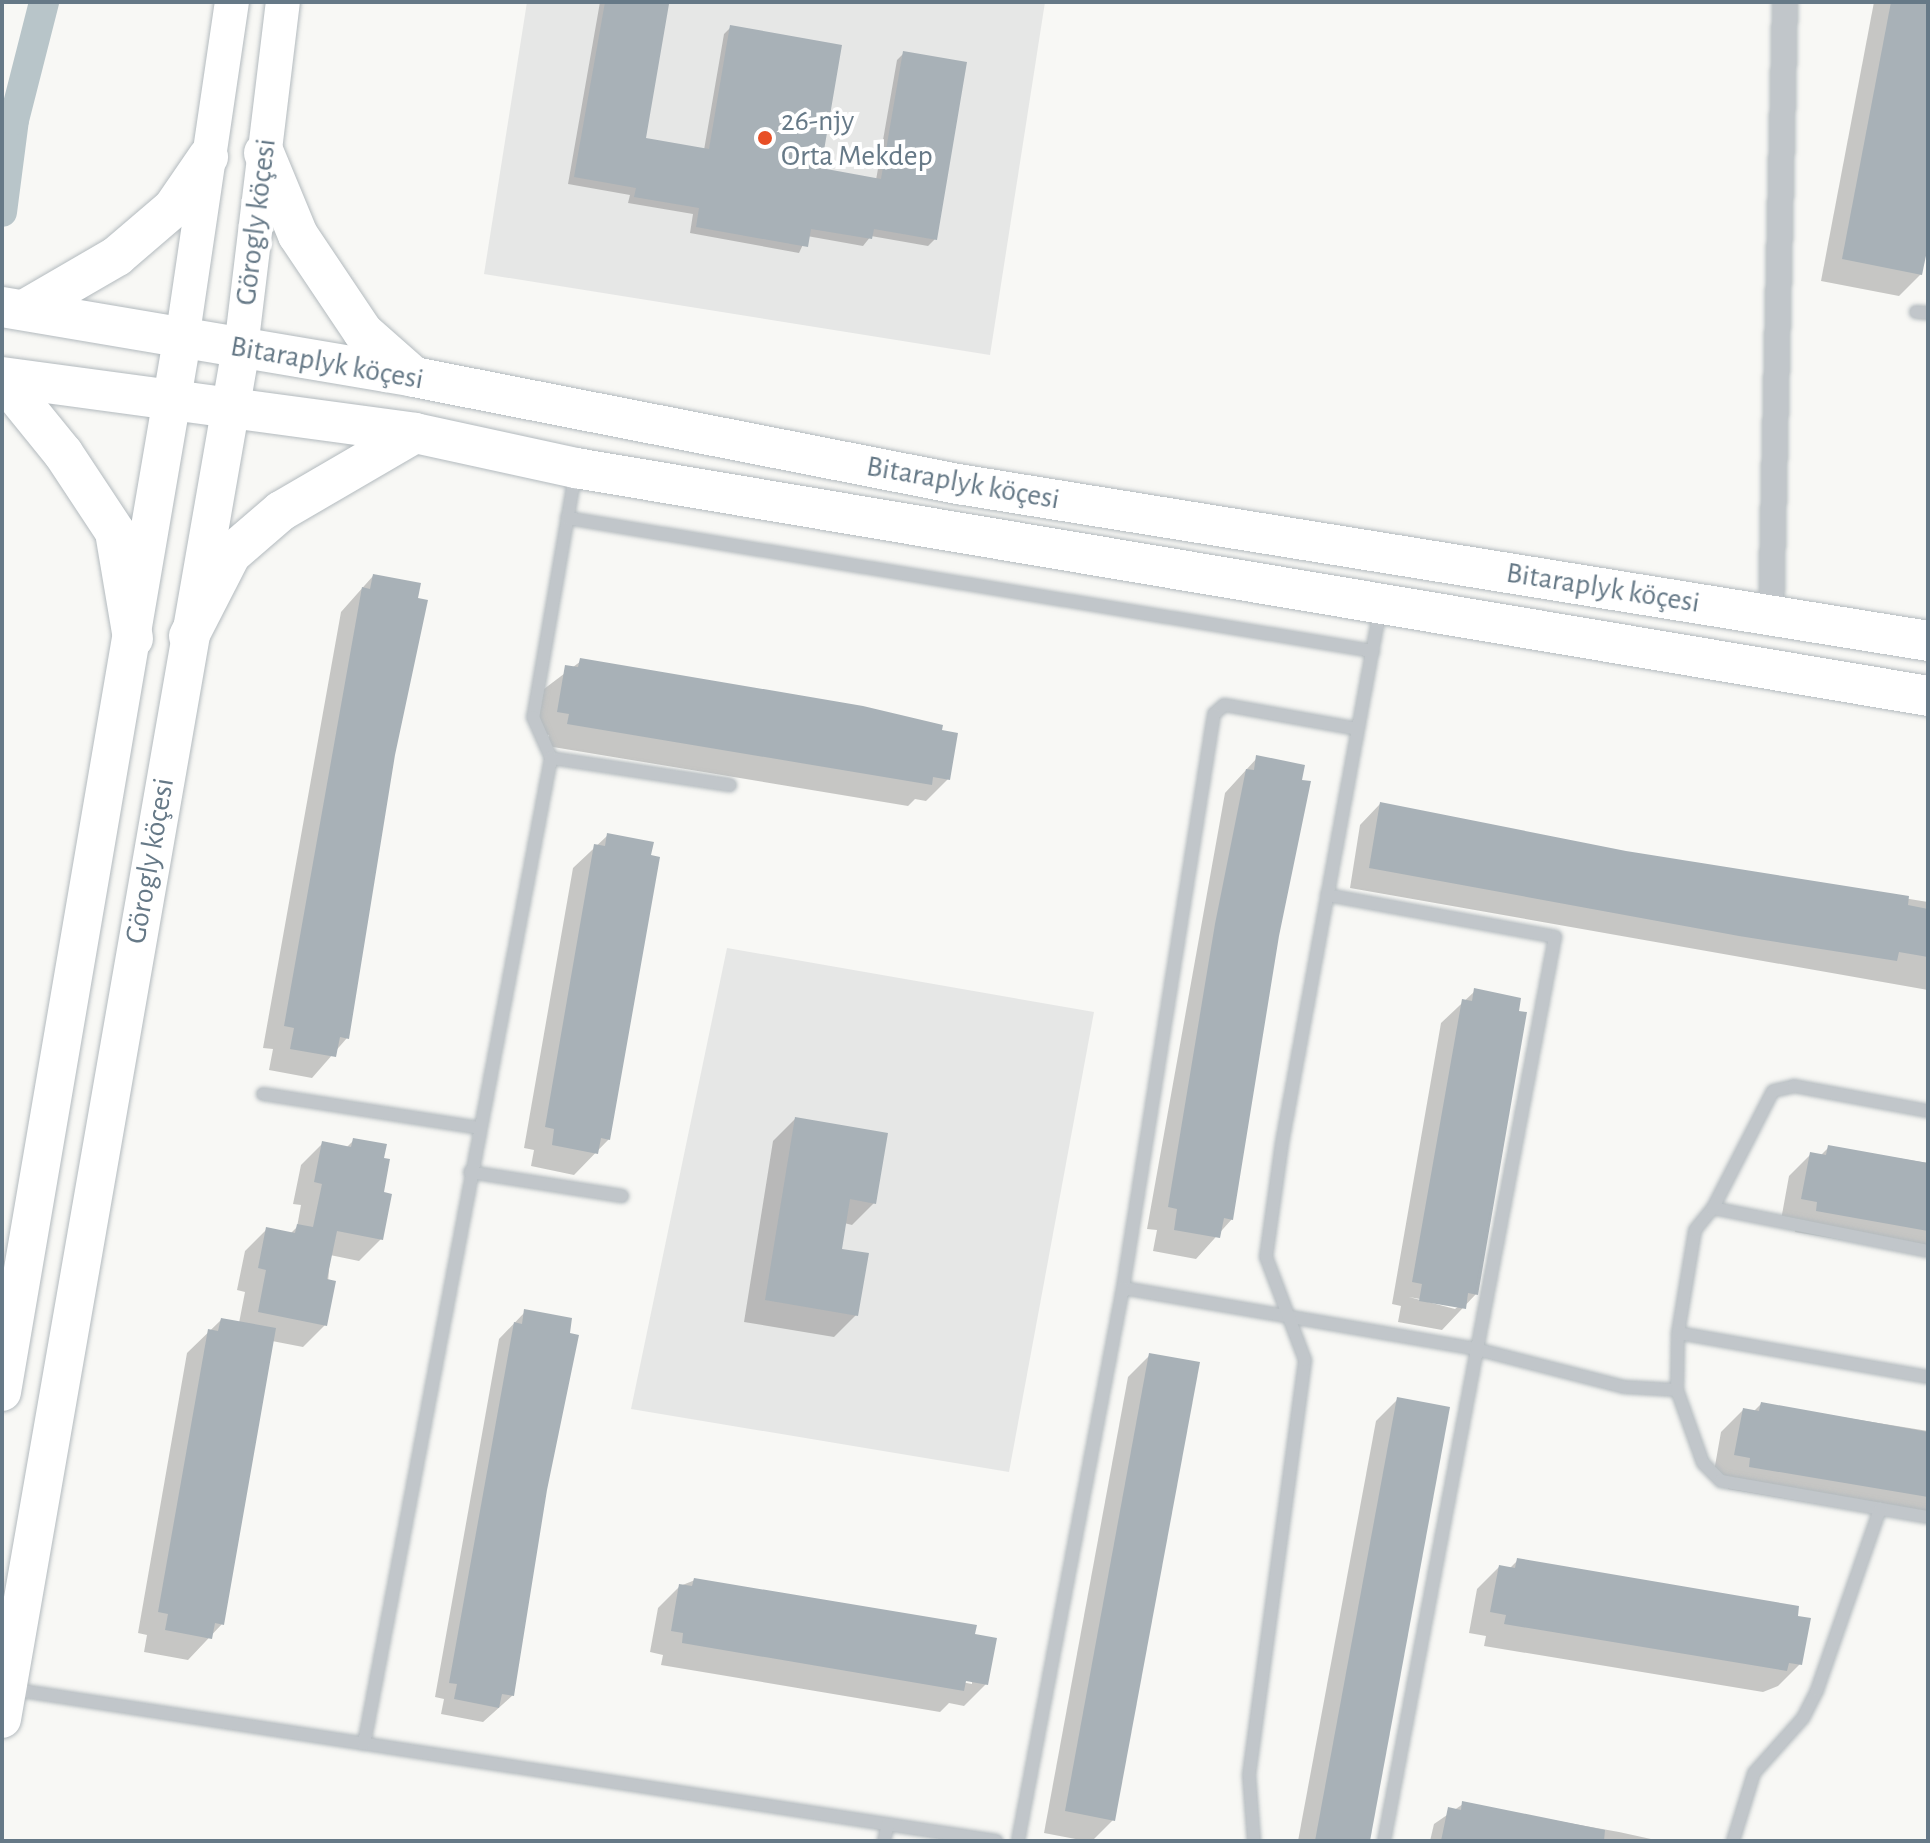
<!DOCTYPE html>
<meta charset="utf-8">
<style>
body{margin:0}
#map{position:relative;width:1930px;height:1843px;overflow:hidden;background:#f8f8f5;font-family:"Alegreya Sans",sans-serif}
div>[style]{position:absolute}
[style*='--x']{left:calc(var(--x)*1px);top:calc(var(--y)*1px);width:calc(var(--w)*1px);rotate:calc(var(--a)*1deg)}
.built>*{inset:0;background:#e6e7e6}
.shadow>*{inset:0;background:#0003}
.canal>*{height:30px;margin:-15px;padding:0 15px;transform-origin:15px;border-radius:15px;background:#b8c5c9}
.building>*{inset:0;background:#a8b1b7}
.roads{filter:drop-shadow(0 0 2px #b3babe) drop-shadow(0 0 2px #b3babe)}
.service>*{height:12px;margin:-6px;padding:0 6px;transform-origin:6px;border-radius:6px;background:#c1c6ca}
.minor>*{height:24px;margin:-12px;padding:0 12px;transform-origin:12px;border-radius:12px;background:#c1c6ca}
.secondary>*{height:34px;margin:-17px;padding:0 17px;transform-origin:17px;border-radius:17px;background:#fff}
.primary>*{height:38px;margin:-19px;padding:0 19px;transform-origin:19px;border-radius:19px;background:#fff}
.trunk>*{height:40px;margin:-20px;padding:0 20px;transform-origin:20px;border-radius:20px;background:#fff}
.dots>*{width:22px;height:22px;translate:-50% -50%;box-sizing:border-box;border:4px solid #fff;border-radius:50%}
span{translate:-50% -50%;white-space:nowrap;text-align:center;line-height:1.15;-webkit-text-stroke:8px #fff;paint-order:stroke}
.poi-label{font-size:30px;color:#667987}
.left{translate:0 -50%;text-align:left}
.street-label{font-size:30px;color:#667987}
.frame{position:absolute;inset:0;border:4px solid #667987;pointer-events:none}
</style>
<div id="map">
<div class="built">
<div style="clip-path:polygon(527px 2px,1045px 2px,990px 355px,484px 274px)"></div>
<div style="clip-path:polygon(727px 948px,1094px 1012px,1009px 1472px,631px 1409px)"></div>
</div>
<div class="shadow">
<div style="clip-path:polygon(600px 2px,667px 6px,644px 139px,704px 150px,724px 34px,731px 27px,818px 170px,876px 180px,897px 60px,904px 53px,935px 239px,928px 246px,871px 236px,863px 246px,807px 236px,799px 253px,690px 233px,693px 214px,628px 203px,630px 195px,568px 184px)"></div>
<div style="clip-path:polygon(1874px 2px,1928px 2px,1928px 235px,1921px 274px,1899px 296px,1821px 281px)"></div>
<div style="clip-path:polygon(373px 576px,393px 755px,347px 1038px,312px 1078px,269px 1070px,273px 1049px,263px 1048px,341px 612px)"></div>
<div style="clip-path:polygon(581px 661px,948px 779px,926px 801px,915px 799px,908px 806px,547px 746px,549px 735px,536px 733px,544px 689px)"></div>
<div style="clip-path:polygon(1257px 758px,1277px 936px,1232px 1219px,1196px 1259px,1153px 1251px,1157px 1230px,1147px 1229px,1225px 793px)"></div>
<div style="clip-path:polygon(1380px 804px,1626px 853px,1928px 902px,1928px 990px,1350px 888px,1360px 825px)"></div>
<div style="clip-path:polygon(608px 835px,609px 1139px,574px 1175px,531px 1166px,534px 1150px,524px 1148px,573px 868px)"></div>
<div style="clip-path:polygon(evenodd,1475px 991px,1476px 1294px,1442px 1330px,1398px 1322px,1401px 1306px,1392px 1304px,1441px 1023px,1475px 991px,1409px 1297px,1459px 1306px,1455px 1309px,1409px 1297px)"></div>
<div style="clip-path:polygon(795px 1119px,874px 1203px,852px 1225px,844px 1223px,840px 1250px,856px 1315px,834px 1337px,744px 1322px,773px 1141px)"></div>
<div style="clip-path:polygon(354px 1140px,381px 1194px,381px 1239px,359px 1261px,330px 1255px,325px 1325px,303px 1347px,272px 1341px,222px 1624px,188px 1660px,144px 1652px,147px 1635px,138px 1633px,187px 1353px,221px 1320px,239px 1323px,245px 1292px,237px 1290px,245px 1251px,267px 1229px,290px 1234px,297px 1227px,301px 1205px,293px 1204px,301px 1165px,323px 1143px,346px 1148px)"></div>
<div style="clip-path:polygon(1829px 1147px,1928px 1163px,1928px 1254px,1795px 1232px,1797px 1223px,1781px 1220px,1789px 1176px,1811px 1154px,1820px 1156px)"></div>
<div style="clip-path:polygon(525px 1312px,513px 1695px,483px 1722px,441px 1714px,444px 1699px,435px 1697px,499px 1339px)"></div>
<div style="clip-path:polygon(1150px 1355px,1113px 1820px,1092px 1841px,1086px 1841px,1044px 1833px,1128px 1377px)"></div>
<div style="clip-path:polygon(1398px 1399px,1368px 1841px,1298px 1841px,1376px 1421px)"></div>
<div style="clip-path:polygon(1761px 1404px,1928px 1431px,1928px 1522px,1728px 1489px,1729px 1480px,1713px 1477px,1721px 1432px,1743px 1410px,1753px 1412px)"></div>
<div style="clip-path:polygon(1518px 1560px,1800px 1664px,1778px 1686px,1763px 1692px,1484px 1646px,1486px 1636px,1469px 1633px,1477px 1589px,1499px 1567px,1509px 1569px)"></div>
<div style="clip-path:polygon(evenodd,695px 1580px,972px 1636px,986px 1684px,964px 1706px,949px 1703px,940px 1712px,661px 1665px,663px 1655px,650px 1652px,658px 1608px,680px 1586px,695px 1580px,972px 1680px,972px 1684px,956px 1681px,972px 1680px)"></div>
<div style="clip-path:polygon(1463px 1804px,1619px 1832px,1660px 1841px,1430px 1841px,1434px 1824px)"></div>
</div>
<div class="canal">
<div style="--x:2;--y:212;--w:93;--a:-82.6"></div>
<div style="--x:14;--y:120;--w:122;--a:-75.7"></div>
</div>
<div class="building">
<div style="clip-path:polygon(605px 2px,669px 4px,646px 138px,709px 149px,730px 25px,842px 45px,821px 168px,881px 179px,903px 51px,967px 62px,937px 240px,874px 229px,872px 239px,811px 229px,808px 247px,696px 227px,699px 208px,634px 197px,636px 188px,574px 177px)"></div>
<div style="clip-path:polygon(1891px 2px,1928px 2px,1928px 246px,1922px 275px,1842px 259px)"></div>
<div style="clip-path:polygon(373px 574px,421px 583px,418px 598px,428px 600px,395px 755px,349px 1039px,340px 1037px,336px 1057px,290px 1049px,294px 1028px,284px 1026px,362px 587px,370px 589px)"></div>
<div style="clip-path:polygon(580px 658px,863px 706px,943px 725px,942px 730px,958px 733px,950px 780px,933px 777px,932px 785px,567px 724px,569px 714px,557px 712px,565px 665px,578px 667px)"></div>
<div style="clip-path:polygon(1256px 755px,1305px 765px,1302px 780px,1311px 781px,1279px 936px,1233px 1220px,1224px 1218px,1220px 1238px,1174px 1230px,1177px 1209px,1168px 1207px,1215px 924px,1246px 769px,1254px 770px)"></div>
<div style="clip-path:polygon(1380px 802px,1626px 851px,1909px 896px,1908px 905px,1928px 909px,1928px 957px,1899px 952px,1897px 961px,1739px 936px,1369px 868px)"></div>
<div style="clip-path:polygon(607px 833px,654px 842px,651px 855px,660px 857px,610px 1140px,601px 1138px,598px 1154px,552px 1145px,554px 1129px,545px 1127px,594px 844px,605px 846px)"></div>
<div style="clip-path:polygon(1474px 988px,1521px 998px,1519px 1011px,1527px 1012px,1478px 1295px,1468px 1293px,1466px 1309px,1419px 1301px,1422px 1284px,1412px 1282px,1462px 999px,1472px 1001px)"></div>
<div style="clip-path:polygon(795px 1117px,888px 1133px,876px 1204px,850px 1199px,842px 1249px,869px 1253px,858px 1316px,765px 1300px)"></div>
<div style="clip-path:polygon(353px 1138px,387px 1144px,384px 1158px,390px 1159px,384px 1192px,392px 1194px,383px 1240px,337px 1231px,327px 1279px,336px 1281px,327px 1326px,258px 1312px,266px 1270px,258px 1268px,266px 1227px,295px 1233px,297px 1224px,313px 1227px,322px 1184px,314px 1182px,322px 1141px,351px 1147px)"></div>
<div style="clip-path:polygon(1828px 1145px,1928px 1163px,1928px 1231px,1816px 1211px,1817px 1202px,1801px 1199px,1810px 1152px,1826px 1155px)"></div>
<div style="clip-path:polygon(524px 1309px,572px 1318px,570px 1333px,579px 1335px,547px 1490px,514px 1696px,502px 1694px,499px 1708px,454px 1699px,457px 1684px,449px 1683px,514px 1322px,522px 1324px)"></div>
<div style="clip-path:polygon(221px 1318px,276px 1328px,224px 1625px,215px 1623px,212px 1639px,165px 1630px,168px 1614px,158px 1612px,208px 1329px,218px 1331px)"></div>
<div style="clip-path:polygon(1149px 1353px,1200px 1362px,1115px 1821px,1065px 1811px)"></div>
<div style="clip-path:polygon(1397px 1397px,1450px 1407px,1370px 1841px,1315px 1841px)"></div>
<div style="clip-path:polygon(1761px 1402px,1928px 1432px,1928px 1497px,1749px 1467px,1750px 1458px,1734px 1455px,1743px 1408px,1759px 1411px)"></div>
<div style="clip-path:polygon(1517px 1558px,1799px 1606px,1798px 1616px,1811px 1618px,1802px 1665px,1789px 1663px,1787px 1671px,1504px 1624px,1506px 1615px,1490px 1612px,1499px 1565px,1515px 1568px)"></div>
<div style="clip-path:polygon(694px 1578px,977px 1625px,975px 1634px,997px 1638px,988px 1685px,966px 1681px,964px 1691px,682px 1643px,683px 1633px,671px 1631px,679px 1584px,692px 1586px)"></div>
<div style="clip-path:polygon(1462px 1801px,1605px 1830px,1604px 1841px,1441px 1841px,1448px 1807px,1461px 1810px)"></div>
</div>
<div class="roads">
<div class="service">
<div style="--x:1916;--y:312;--w:12;--a:5"></div>
<div style="--x:575;--y:475;--w:246;--a:99.8"></div>
<div style="--x:533;--y:717;--w:45;--a:66.3"></div>
<div style="--x:551;--y:758;--w:181;--a:8.6"></div>
<div style="--x:567;--y:518;--w:817;--a:9.37"></div>
<div style="--x:1358;--y:729;--w:136;--a:-169.8"></div>
<div style="--x:1224;--y:705;--w:13;--a:138"></div>
<div style="--x:1214;--y:714;--w:581;--a:99.01"></div>
<div style="--x:1123;--y:1288;--w:358;--a:9.8"></div>
<div style="--x:1476;--y:1349;--w:153;--a:14.4"></div>
<div style="--x:1624;--y:1387;--w:53;--a:3.2"></div>
<div style="--x:1677;--y:1390;--w:57;--a:-89"></div>
<div style="--x:1678;--y:1333;--w:104;--a:-80.6"></div>
<div style="--x:1695;--y:1230;--w:28;--a:-51"></div>
<div style="--x:1713;--y:1208;--w:219;--a:11.3"></div>
<div style="--x:1327;--y:895;--w:232;--a:10.4"></div>
<div style="--x:1555;--y:937;--w:920;--a:100.71"></div>
<div style="--x:263;--y:1094;--w:219;--a:8.9"></div>
<div style="--x:470;--y:1172;--w:154;--a:9"></div>
<div style="--x:1713;--y:1208;--w:131;--a:-62.9"></div>
<div style="--x:1773;--y:1091;--w:22;--a:-13"></div>
<div style="--x:1794;--y:1086;--w:136;--a:10.6"></div>
<div style="--x:1678;--y:1333;--w:254;--a:10"></div>
<div style="--x:1677;--y:1390;--w:77;--a:70.4"></div>
<div style="--x:1703;--y:1463;--w:25;--a:45"></div>
<div style="--x:1721;--y:1481;--w:210;--a:9.9"></div>
<div style="--x:10;--y:1689;--w:998;--a:8.76"></div>
<div style="--x:364;--y:1744;--w:1004;--a:-79.26"></div>
<div style="--x:884;--y:1841;--w:17;--a:-77"></div>
<div style="--x:1018;--y:1841;--w:563;--a:-79.25"></div>
<div style="--x:1254;--y:1841;--w:66;--a:-94.3"></div>
<div style="--x:1249;--y:1775;--w:419;--a:-82.3"></div>
<div style="--x:1305;--y:1360;--w:110;--a:-110.7"></div>
<div style="--x:1266;--y:1257;--w:115;--a:-82"></div>
<div style="--x:1282;--y:1143;--w:543;--a:-79.6"></div>
<div style="--x:1733;--y:1841;--w:71;--a:-72.8"></div>
<div style="--x:1754;--y:1773;--w:74;--a:-48.3"></div>
<div style="--x:1803;--y:1718;--w:31;--a:-63"></div>
<div style="--x:1817;--y:1690;--w:192;--a:-70.8"></div>
</div>
<div class="minor">
<div style="--x:1771;--y:615;--w:613;--a:-88.69"></div>
</div>
<div class="secondary">
<div style="--x:182;--y:340;--w:342;--a:-81.6"></div>
<div style="--x:241;--y:348;--w:349;--a:-83.1"></div>
</div>
<div class="primary">
<div style="--x:2;--y:1392;--w:1067;--a:-80.29"></div>
<div style="--x:2;--y:1719;--w:1392;--a:-80.11"></div>
</div>
<div class="trunk">
<div style="--x:264;--y:153;--w:89;--a:67.5"></div>
<div style="--x:298;--y:235;--w:117;--a:56.2"></div>
<div style="--x:363;--y:332;--w:68;--a:41.4"></div>
<div style="--x:2;--y:307;--w:418;--a:9.6"></div>
<div style="--x:414;--y:377;--w:554;--a:11.13"></div>
<div style="--x:958;--y:484;--w:983;--a:9.19"></div>
<div style="--x:24;--y:310;--w:108;--a:-30.1"></div>
<div style="--x:117;--y:256;--w:74;--a:-40.6"></div>
<div style="--x:173;--y:208;--w:62;--a:-55.5"></div>
<div style="--x:2;--y:377;--w:417;--a:7.7"></div>
<div style="--x:415;--y:433;--w:165;--a:12.3"></div>
<div style="--x:576;--y:468;--w:1371;--a:9.57"></div>
<div style="--x:2;--y:378;--w:97;--a:50.9"></div>
<div style="--x:63;--y:453;--w:95;--a:56.6"></div>
<div style="--x:115;--y:532;--w:108;--a:80.4"></div>
<div style="--x:189;--y:636;--w:92;--a:-62.9"></div>
<div style="--x:231;--y:554;--w:66;--a:-40.7"></div>
<div style="--x:281;--y:511;--w:155;--a:-30.2"></div>
</div>
</div>
<div class="dots">
<div style="left:765px;top:138px;background:#e84f26"></div>
</div>
<div class="poi-label">
<span class="left" style="left:781px;top:138px">26-njy<br>Orta Mekdep</span>
</div>
<div class="street-label">
<span style="left:256px;top:222px;rotate:-83deg">Görogly köçesi</span>
<span style="left:327px;top:363px;rotate:10deg">Bitaraplyk köçesi</span>
<span style="left:963px;top:483px;rotate:10deg">Bitaraplyk köçesi</span>
<span style="left:1603px;top:588px;rotate:9deg">Bitaraplyk köçesi</span>
<span style="left:150px;top:861px;rotate:-80deg">Görogly köçesi</span>
</div>
<div class="frame"></div>
</div>
